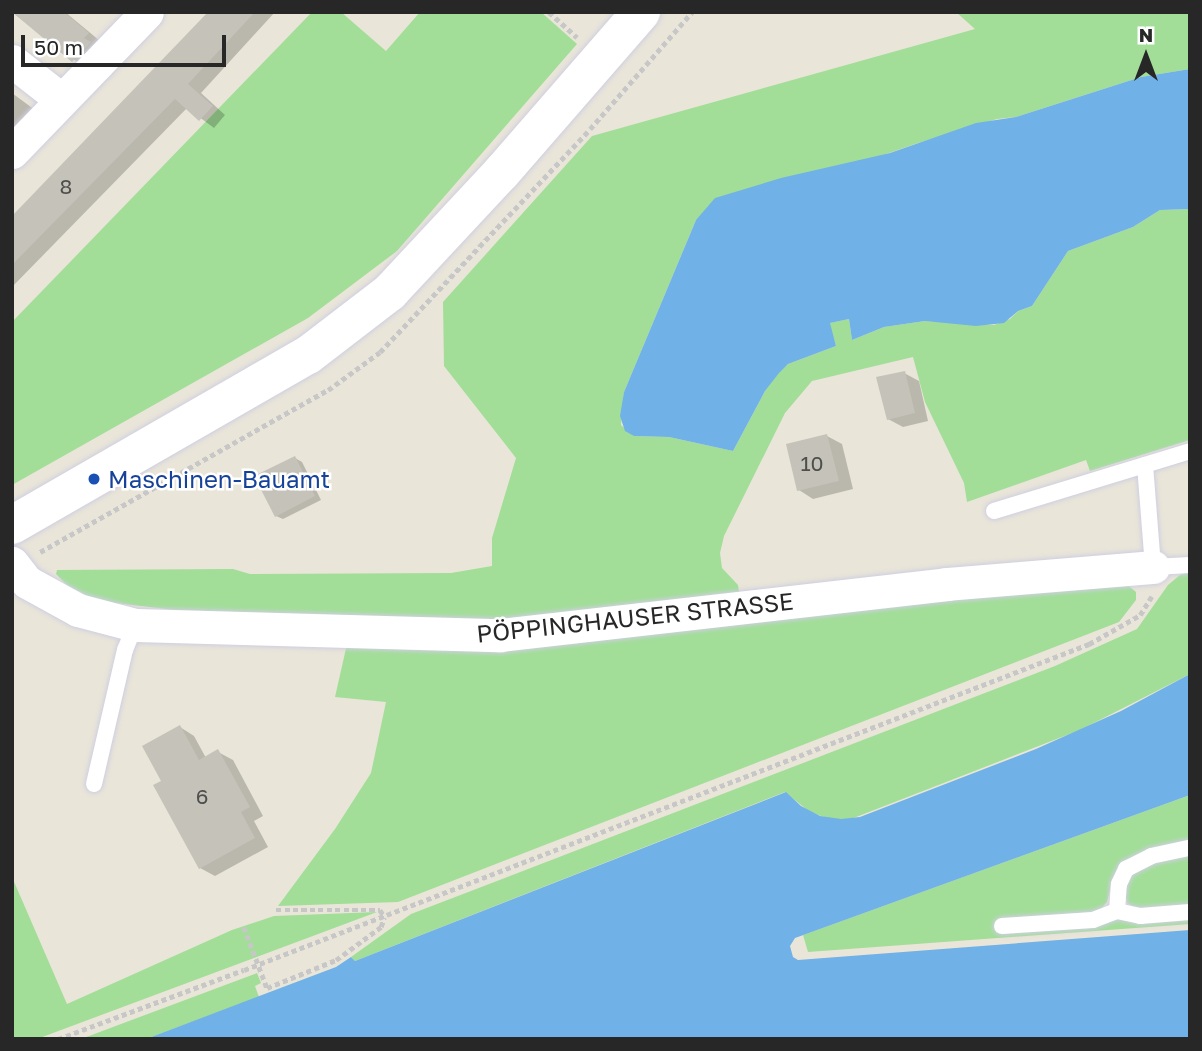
<!DOCTYPE html>
<meta charset="utf-8">
<style>
body{margin:0}
#map{position:relative;width:1202px;height:1051px;overflow:hidden;background:#e9e5d9;font-family:"Golos Text",sans-serif}
div>[style]{position:absolute}
[style*='--x']{left:calc(var(--x)*1px);top:calc(var(--y)*1px);width:calc(var(--w)*1px);rotate:calc(var(--a)*1deg)}
.green>*{inset:0;background:#a2de98}
.water>*{inset:0;background:#70b1e7}
.shadow>*{inset:0;background:#0003}
.building>*{inset:0;background:#c4c2b9}
.path>*{height:4.5px;margin-top:-2.25px;transform-origin:0;background:repeating-linear-gradient(90deg,#c7c7c7 0 5px,transparent 0 8.5px)}
.roads{filter:drop-shadow(0 0 2px #cfcfe0) drop-shadow(0 0 2px #cfcfe0)}
.service>*{height:16px;margin:-8px;padding:0 8px;transform-origin:8px;border-radius:8px;background:#fff}
.minor>*{height:33px;margin:-16.5px;padding:0 16.5px;transform-origin:16.5px;border-radius:16.5px;background:#fff}
.secondary>*{height:38px;margin:-19px;padding:0 19px;transform-origin:19px;border-radius:19px;background:#fff}
.dots>*{width:19px;height:19px;translate:-50% -50%;box-sizing:border-box;border:4px solid #fff;border-radius:50%}
span{translate:-50% -50%;white-space:nowrap;text-align:center;line-height:1.15;-webkit-text-stroke:5px #fff;paint-order:stroke}
.number-label{font-size:21px;color:#4e4e4c}
.number-label span{-webkit-text-stroke-width:0}
.transit-label{font-size:24px;color:#164399}
.left{translate:0 -50%;text-align:left}
.street-label{font-size:24px;color:#272727}
.frame{position:absolute;inset:0;border:14px solid #272727;pointer-events:none}
.north{position:absolute;left:1111px;top:21px;width:70px;height:70px;-webkit-text-stroke:5px #fff;paint-order:stroke;rotate:0deg;font-size:19px;font-weight:700;line-height:28px;text-align:center;color:#272727}
.north::after{content:'';display:block;margin:auto;width:24px;height:32px;background:#272727;clip-path:polygon(50% 0,100% 100%,50% 72%,0 100%)}
.scale{position:absolute;left:21px;top:35px;width:205px;height:32px;box-sizing:border-box;border:4px solid #272727;border-top:0;padding-left:9px;font-size:21px;line-height:24px;white-space:nowrap;color:#272727;-webkit-text-stroke:5px #fff;paint-order:stroke}
</style>
<div id="map">
<div class="green">
<div style="clip-path:polygon(312px 12px,341px 12px,386px 51px,420px 12px,541px 12px,577px 44px,397px 251px,308px 318px,12px 485px,12px 322px)"></div>
<div style="clip-path:polygon(956px 12px,1190px 12px,1190px 69px,1141px 77px,1016px 117px,997px 119px,918px 143px,696px 220px,624px 392px,621px 425px,634px 436px,669px 437px,733px 451px,765px 391px,778px 373px,788px 364px,836px 346px,829px 323px,849px 319px,852px 340px,884px 327px,925px 321px,994px 325px,1010px 319px,1018px 311px,1032px 306px,1068px 251px,1133px 227px,1160px 210px,1190px 209px,1190px 440px,1090px 471px,1086px 460px,967px 502px,964px 483px,925px 402px,913px 357px,812px 381px,785px 413px,724px 536px,720px 553px,722px 568px,738px 585px,740px 597px,521px 621px,175px 610px,98px 601px,67px 585px,56px 574px,57px 570px,233px 569px,250px 574px,451px 573px,492px 566px,492px 538px,516px 458px,444px 366px,443px 302px,592px 136px,975px 29px)"></div>
<div style="clip-path:polygon(1190px 571px,1190px 674px,1080px 730px,851px 819px,831px 819px,811px 813px,785px 792px,355px 961px,351px 957px,411px 914px,1055px 666px,1137px 629px,1168px 585px,1180px 575px)"></div>
<div style="clip-path:polygon(1125px 583px,1136px 592px,1136px 600px,1119px 622px,398px 902px,278px 906px,335px 829px,371px 773px,386px 702px,335px 697px,347px 644px)"></div>
<div style="clip-path:polygon(1190px 795px,1190px 844px,1112px 882px,1107px 902px,1099px 911px,995px 921px,996px 933px,1090px 926px,1115px 917px,1190px 918px,1190px 924px,808px 952px,803px 935px)"></div>
<div style="clip-path:polygon(1190px 853px,1190px 905px,1137px 909px,1127px 903px,1124px 887px,1132px 872px,1153px 862px)"></div>
<div style="clip-path:polygon(12px 877px,67px 1004px,232px 930px,274px 916px,377px 912px,37px 1039px,12px 1039px)"></div>
<div style="clip-path:polygon(257px 973px,261px 983px,255px 986px,259px 997px,146px 1039px,81px 1039px)"></div>
</div>
<div class="water">
<div style="clip-path:polygon(1190px 69px,1190px 209px,1160px 210px,1133px 227px,1068px 251px,1032px 306px,1018px 311px,1004px 323px,976px 326px,925px 321px,884px 327px,852px 340px,849px 319px,830px 323px,836px 346px,788px 364px,779px 373px,765px 391px,733px 451px,669px 437px,634px 436px,625px 431px,620px 416px,624px 392px,696px 220px,715px 198px,781px 178px,890px 153px,976px 123px,1016px 117px,1141px 77px)"></div>
<div style="clip-path:polygon(1190px 674px,1190px 795px,795px 938px,790px 946px,793px 957px,798px 960px,1190px 930px,1190px 1039px,146px 1039px,336px 967px,351px 957px,355px 961px,786px 792px,801px 806px,820px 816px,841px 819px,860px 817px,1036px 749px,1121px 711px)"></div>
</div>
<div class="shadow">
<div style="clip-path:polygon(12px 12px,65px 12px,100px 41px,85px 68px)"></div>
<div style="clip-path:polygon(210px 12px,275px 12px,201px 93px,225px 115px,214px 128px,187px 108px,12px 287px,12px 219px)"></div>
<div style="clip-path:polygon(12px 93px,35px 110px,12px 144px)"></div>
<div style="clip-path:polygon(904px 373px,919px 381px,928px 421px,903px 427px,888px 419px)"></div>
<div style="clip-path:polygon(827px 436px,842px 444px,853px 489px,813px 499px,799px 490px)"></div>
<div style="clip-path:polygon(295px 458px,302px 462px,321px 500px,283px 519px,276px 516px)"></div>
<div style="clip-path:polygon(180px 727px,194px 736px,206px 758px,218px 752px,233px 760px,263px 816px,254px 821px,268px 847px,215px 876px,200px 868px,163px 781px)"></div>
</div>
<div class="building">
<div style="clip-path:polygon(12px 12px,64px 12px,89px 33px,84px 38px,91px 42px,72px 62px)"></div>
<div style="clip-path:polygon(208px 12px,255px 12px,188px 84px,213px 106px,199px 121px,175px 99px,12px 265px,12px 216px)"></div>
<div style="clip-path:polygon(905px 371px,915px 413px,887px 420px,876px 377px)"></div>
<div style="clip-path:polygon(827px 434px,839px 481px,797px 491px,786px 444px)"></div>
<div style="clip-path:polygon(295px 456px,315px 496px,275px 517px,254px 476px)"></div>
<div style="clip-path:polygon(180px 725px,199px 760px,218px 749px,250px 807px,241px 812px,255px 838px,199px 869px,153px 785px,161px 781px,142px 746px)"></div>
</div>
<div class="path">
<div style="--x:549;--y:12;--w:38;--a:42"></div>
<div style="--x:40;--y:552;--w:330;--a:-29.4"></div>
<div style="--x:328;--y:390;--w:64;--a:-36.2"></div>
<div style="--x:380;--y:352;--w:306;--a:-46.7"></div>
<div style="--x:590;--y:129;--w:155;--a:-48.9"></div>
<div style="--x:276;--y:910;--w:104;--a:0"></div>
<div style="--x:380;--y:910;--w:7;--a:56"></div>
<div style="--x:244;--y:927;--w:65;--a:69.3"></div>
<div style="--x:267;--y:988;--w:74;--a:-22.1"></div>
<div style="--x:336;--y:960;--w:56;--a:-36.3"></div>
<div style="--x:381;--y:927;--w:10;--a:-73"></div>
<div style="--x:58;--y:1039;--w:198;--a:-20.4"></div>
<div style="--x:244;--y:970;--w:906;--a:-21.1"></div>
<div style="--x:1089;--y:644;--w:59;--a:-29.6"></div>
<div style="--x:1140;--y:615;--w:22;--a:-58"></div>
</div>
<div class="roads">
<div class="service">
<div style="--x:1145;--y:465;--w:102;--a:85.5"></div>
<div style="--x:1153;--y:567;--w:37;--a:-3"></div>
<div style="--x:994;--y:511;--w:205;--a:-17"></div>
<div style="--x:94;--y:784;--w:138;--a:-77"></div>
<div style="--x:125;--y:650;--w:27;--a:-68"></div>
<div style="--x:1117;--y:911;--w:27;--a:-86"></div>
<div style="--x:1119;--y:884;--w:17;--a:-65"></div>
<div style="--x:1126;--y:869;--w:28;--a:-27"></div>
<div style="--x:1151;--y:856;--w:40;--a:-12"></div>
<div style="--x:1002;--y:926;--w:91;--a:-3.8"></div>
<div style="--x:1093;--y:920;--w:26;--a:-21"></div>
<div style="--x:1117;--y:911;--w:24;--a:12"></div>
<div style="--x:1140;--y:916;--w:50;--a:-4.6"></div>
</div>
<div class="minor">
<div style="--x:12;--y:61;--w:63;--a:38"></div>
<div style="--x:12;--y:152;--w:194;--a:-46"></div>
<div style="--x:12;--y:563;--w:24;--a:52"></div>
<div style="--x:27;--y:582;--w:58;--a:28.8"></div>
<div style="--x:78;--y:610;--w:59;--a:14.7"></div>
<div style="--x:135;--y:625;--w:365;--a:1.6"></div>
<div style="--x:500;--y:635;--w:449;--a:-6.5"></div>
<div style="--x:946;--y:584;--w:208;--a:-4.7"></div>
</div>
<div class="secondary">
<div style="--x:12;--y:525;--w:341;--a:-29.9"></div>
<div style="--x:308;--y:355;--w:103;--a:-37.5"></div>
<div style="--x:390;--y:292;--w:164;--a:-47"></div>
<div style="--x:502;--y:172;--w:212;--a:-49"></div>
</div>
</div>
<div class="dots">
<div style="left:94px;top:479px;background:#1a4fb4"></div>
</div>
<div class="number-label">
<span style="left:66px;top:186px">8</span>
<span style="left:812px;top:463px">10</span>
<span style="left:202px;top:796px">6</span>
</div>
<div class="transit-label">
<span class="left" style="left:108px;top:479px">Maschinen-Bauamt</span>
</div>
<div class="street-label">
<span style="left:635px;top:617px;rotate:-6deg">PÖPPINGHAUSER STRASSE</span>
</div>
<div class="frame"></div>
<div class="north">N</div>
<div class="scale">50 m</div>
</div>
